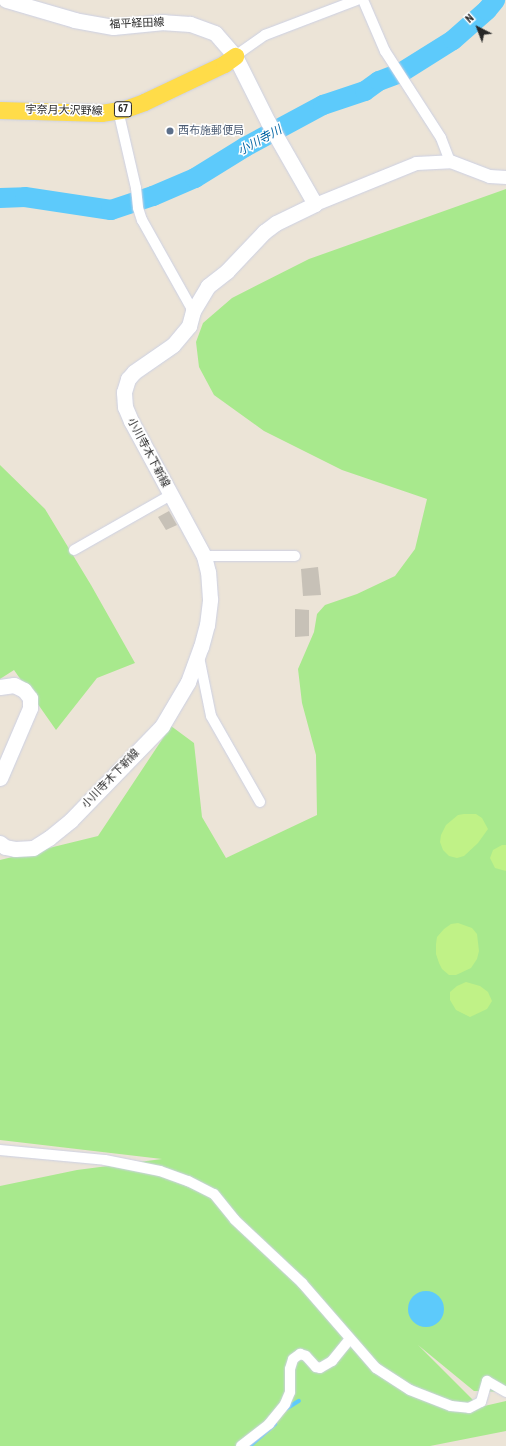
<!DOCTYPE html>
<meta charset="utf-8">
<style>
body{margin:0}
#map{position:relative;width:506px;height:1446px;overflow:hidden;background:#ece4d7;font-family:"Roboto Condensed","Noto Sans JP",sans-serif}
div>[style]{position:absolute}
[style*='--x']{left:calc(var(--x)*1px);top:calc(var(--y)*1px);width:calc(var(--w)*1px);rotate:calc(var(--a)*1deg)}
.green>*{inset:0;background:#a8e98d}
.pitch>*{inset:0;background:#c0f287}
.water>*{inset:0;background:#5dcafb}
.round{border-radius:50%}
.stream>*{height:3.5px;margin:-1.75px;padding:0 1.75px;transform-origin:1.75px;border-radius:1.75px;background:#5dcafb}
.river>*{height:20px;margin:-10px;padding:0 10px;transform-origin:10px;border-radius:10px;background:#5dcafb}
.building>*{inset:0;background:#c7c1b7}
.roads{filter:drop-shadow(0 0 1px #ccd0e3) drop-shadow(0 0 1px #ccd0e3)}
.minor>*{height:10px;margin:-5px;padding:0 5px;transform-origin:5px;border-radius:5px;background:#fff}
.tertiary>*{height:13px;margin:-6.5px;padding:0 6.5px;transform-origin:6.5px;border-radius:6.5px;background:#fff}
.secondary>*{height:15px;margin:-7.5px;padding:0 7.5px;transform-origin:7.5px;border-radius:7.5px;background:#fff}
.primary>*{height:17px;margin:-8.5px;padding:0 8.5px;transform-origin:8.5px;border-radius:8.5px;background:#ffdc49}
.dots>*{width:11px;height:11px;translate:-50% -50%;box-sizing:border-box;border:2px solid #fff;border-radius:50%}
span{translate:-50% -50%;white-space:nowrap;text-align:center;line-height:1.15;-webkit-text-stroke:3px #fff;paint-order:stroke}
.shield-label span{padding:1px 3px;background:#fff;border:1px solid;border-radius:3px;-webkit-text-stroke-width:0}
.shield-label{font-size:10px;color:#272727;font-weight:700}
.street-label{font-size:11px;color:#272727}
.service-label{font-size:11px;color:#4e5e75}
.left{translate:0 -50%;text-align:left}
.water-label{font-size:12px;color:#0064a3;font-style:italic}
.north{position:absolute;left:458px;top:8px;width:40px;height:40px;-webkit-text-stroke:3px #fff;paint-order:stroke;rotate:318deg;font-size:11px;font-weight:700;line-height:16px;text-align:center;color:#272727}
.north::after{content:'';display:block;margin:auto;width:14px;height:18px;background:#272727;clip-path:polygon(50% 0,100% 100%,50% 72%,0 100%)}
</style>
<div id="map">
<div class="green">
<div style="clip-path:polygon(506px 189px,506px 1392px,474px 1391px,418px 1345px,480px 1407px,506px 1401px,506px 1431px,430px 1446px,0 1446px,0 1186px,77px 1170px,162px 1159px,0 1140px,0 860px,98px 836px,171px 726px,194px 743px,202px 817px,226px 858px,317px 815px,316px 755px,302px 703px,298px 669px,314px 632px,317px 614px,325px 605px,357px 594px,395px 576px,415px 549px,427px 499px,342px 470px,264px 431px,214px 395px,199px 367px,196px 342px,203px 323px,232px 298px,309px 259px)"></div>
<div style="clip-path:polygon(0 465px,45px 509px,91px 585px,135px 663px,97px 678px,56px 730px,14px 670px,0 679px)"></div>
</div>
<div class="pitch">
<div style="clip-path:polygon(464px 814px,476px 814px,482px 818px,488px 829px,478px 843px,464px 856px,457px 858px,449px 856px,443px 850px,440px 842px,441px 835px,446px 825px,458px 815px)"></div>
<div style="clip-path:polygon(502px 845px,506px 845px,506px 871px,495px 868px,490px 858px,493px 850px)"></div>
<div style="clip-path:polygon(458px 923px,472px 928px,477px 934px,479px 951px,477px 959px,471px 968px,456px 975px,449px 975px,442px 969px,439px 963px,436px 954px,436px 944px,437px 937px,444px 929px,451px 924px)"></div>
<div style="clip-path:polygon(466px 982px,480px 986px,488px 992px,492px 1001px,487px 1009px,470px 1017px,456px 1010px,450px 1000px,450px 992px,457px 986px)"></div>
</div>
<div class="water">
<div class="round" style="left:408px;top:1291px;width:36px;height:36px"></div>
</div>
<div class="stream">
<div style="--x:286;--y:1409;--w:15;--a:-32"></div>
<div style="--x:250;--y:1446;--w:33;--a:-41"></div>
</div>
<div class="river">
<div style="--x:0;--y:198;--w:25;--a:-2"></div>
<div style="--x:25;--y:197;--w:87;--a:8.6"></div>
<div style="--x:111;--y:210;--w:44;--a:-18.4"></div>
<div style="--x:153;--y:196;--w:46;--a:-23.2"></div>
<div style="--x:195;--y:178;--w:59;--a:-31.8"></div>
<div style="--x:245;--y:147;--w:89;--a:-28.3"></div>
<div style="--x:323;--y:105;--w:44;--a:-18.4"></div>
<div style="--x:365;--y:91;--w:17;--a:-36"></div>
<div style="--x:379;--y:81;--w:25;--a:-21"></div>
<div style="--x:402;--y:72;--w:60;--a:-32.1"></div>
<div style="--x:453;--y:40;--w:45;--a:-41.4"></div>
<div style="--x:487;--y:10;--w:13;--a:-51"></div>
</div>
<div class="building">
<div style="clip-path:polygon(169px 511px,177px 525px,166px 530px,158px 517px)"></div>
<div style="clip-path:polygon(318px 567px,321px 595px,303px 596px,301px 569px)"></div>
<div style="clip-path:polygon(295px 609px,309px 610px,309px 636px,295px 637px)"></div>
</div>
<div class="roads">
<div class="minor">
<div style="--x:363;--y:0;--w:56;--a:66.7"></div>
<div style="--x:385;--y:51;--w:103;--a:57.2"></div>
<div style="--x:441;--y:138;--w:25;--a:69"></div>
<div style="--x:235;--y:56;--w:37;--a:-35"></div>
<div style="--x:265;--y:35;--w:98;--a:-20.8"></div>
<div style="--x:118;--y:110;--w:80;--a:77"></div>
<div style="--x:136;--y:188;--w:20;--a:84"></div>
<div style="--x:138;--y:208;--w:13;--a:72"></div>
<div style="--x:142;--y:220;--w:104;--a:60.7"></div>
<div style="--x:74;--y:550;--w:112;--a:-29.6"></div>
<div style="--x:204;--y:556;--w:91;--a:0"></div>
<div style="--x:199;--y:657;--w:60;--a:78.5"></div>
<div style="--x:211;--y:716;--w:99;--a:60.3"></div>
<div style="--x:0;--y:1150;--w:105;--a:5.4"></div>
<div style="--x:105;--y:1160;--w:56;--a:11.3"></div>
<div style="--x:160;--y:1171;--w:30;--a:20"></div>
<div style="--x:188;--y:1181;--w:29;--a:27"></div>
<div style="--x:214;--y:1194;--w:33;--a:51"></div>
<div style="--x:235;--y:1220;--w:92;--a:43.2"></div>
<div style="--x:302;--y:1283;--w:113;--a:49"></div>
<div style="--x:376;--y:1368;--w:40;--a:32.9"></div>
<div style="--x:410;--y:1390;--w:44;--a:21.3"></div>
<div style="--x:451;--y:1406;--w:18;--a:6"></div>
<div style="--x:469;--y:1408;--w:13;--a:-27"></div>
<div style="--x:481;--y:1402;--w:22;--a:-74"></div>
<div style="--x:487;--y:1381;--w:22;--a:30"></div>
<div style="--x:241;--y:1446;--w:36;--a:-38"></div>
<div style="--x:269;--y:1424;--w:26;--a:-51"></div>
<div style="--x:285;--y:1404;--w:13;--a:-67"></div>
<div style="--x:290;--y:1392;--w:23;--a:-90"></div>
<div style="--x:290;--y:1369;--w:10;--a:-73"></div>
<div style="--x:293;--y:1359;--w:9;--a:-36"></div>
<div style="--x:300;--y:1354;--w:6;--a:18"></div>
<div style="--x:306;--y:1356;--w:15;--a:48"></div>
<div style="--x:316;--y:1367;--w:4;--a:14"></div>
<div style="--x:320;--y:1368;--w:14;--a:-30"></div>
<div style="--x:332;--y:1361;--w:28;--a:-51"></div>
</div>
<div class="tertiary">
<div style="--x:315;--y:204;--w:109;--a:-22.1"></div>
<div style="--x:416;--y:163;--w:34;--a:-3"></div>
<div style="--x:450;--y:161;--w:42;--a:21"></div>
<div style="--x:489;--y:176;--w:17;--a:3"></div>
</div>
<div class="secondary">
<div style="--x:0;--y:687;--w:14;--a:-8"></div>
<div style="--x:14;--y:685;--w:11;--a:27"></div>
<div style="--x:24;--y:690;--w:10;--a:53"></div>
<div style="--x:30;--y:698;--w:10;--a:90"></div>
<div style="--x:30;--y:708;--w:76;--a:113.2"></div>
<div style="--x:0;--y:843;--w:6;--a:39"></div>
<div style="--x:5;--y:847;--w:10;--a:11"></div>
<div style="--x:15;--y:849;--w:18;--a:-3"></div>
<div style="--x:33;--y:848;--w:19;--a:-32"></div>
<div style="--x:49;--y:838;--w:28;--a:-39"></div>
<div style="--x:71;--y:820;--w:131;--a:-45.9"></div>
<div style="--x:162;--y:726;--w:51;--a:-59.4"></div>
<div style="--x:188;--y:682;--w:37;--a:-70"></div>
<div style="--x:201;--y:647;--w:23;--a:-75"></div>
<div style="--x:207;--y:625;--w:26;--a:-83"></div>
<div style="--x:210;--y:599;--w:27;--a:-94"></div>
<div style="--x:208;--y:572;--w:16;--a:-104"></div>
<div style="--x:204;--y:556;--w:153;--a:-118.4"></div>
<div style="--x:131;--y:421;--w:15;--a:-113"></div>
<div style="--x:125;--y:407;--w:15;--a:-94"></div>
<div style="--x:124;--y:392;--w:14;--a:-73"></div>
<div style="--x:128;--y:379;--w:9;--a:-49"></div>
<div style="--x:134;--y:372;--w:47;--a:-34.7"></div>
<div style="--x:173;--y:345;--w:25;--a:-50"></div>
<div style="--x:189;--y:326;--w:16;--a:-75"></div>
<div style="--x:193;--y:311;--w:29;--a:-59"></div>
<div style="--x:208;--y:286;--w:24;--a:-38"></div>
<div style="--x:227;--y:271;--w:54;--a:-46.5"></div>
<div style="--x:264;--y:232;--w:15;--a:-37"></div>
<div style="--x:276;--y:223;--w:43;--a:-26"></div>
<div style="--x:315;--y:204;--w:95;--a:-119.8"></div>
<div style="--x:268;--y:122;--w:74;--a:-116.6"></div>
<div style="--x:235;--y:56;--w:30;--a:-131"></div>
<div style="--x:215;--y:33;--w:27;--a:-160"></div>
<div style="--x:190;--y:24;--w:26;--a:-176"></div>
<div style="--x:164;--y:22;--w:51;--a:174.4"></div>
<div style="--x:113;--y:27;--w:39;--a:-170"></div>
<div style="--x:75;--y:20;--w:72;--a:-163.8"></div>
</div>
<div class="primary">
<div style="--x:0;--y:110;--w:101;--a:1.7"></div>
<div style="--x:101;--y:113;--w:24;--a:-9"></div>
<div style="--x:125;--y:109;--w:20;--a:-20"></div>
<div style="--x:144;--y:102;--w:89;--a:-25.4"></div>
<div style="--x:224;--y:64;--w:14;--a:-36"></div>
</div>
</div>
<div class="dots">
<div style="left:170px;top:131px;background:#5c6f8a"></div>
</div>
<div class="shield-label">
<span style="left:123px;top:109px">67</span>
</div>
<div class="street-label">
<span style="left:137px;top:24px;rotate:-2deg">福平経田線</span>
<span style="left:64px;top:111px;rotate:1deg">宇奈月大沢野線</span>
<span style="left:148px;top:453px;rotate:62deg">小川寺木下新線</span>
<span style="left:111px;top:779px;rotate:-46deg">小川寺木下新線</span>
</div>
<div class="service-label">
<span class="left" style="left:178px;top:131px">西布施郵便局</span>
</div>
<div class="water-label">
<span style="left:260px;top:141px;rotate:-29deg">小川寺川</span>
</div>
<div class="north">N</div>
</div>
